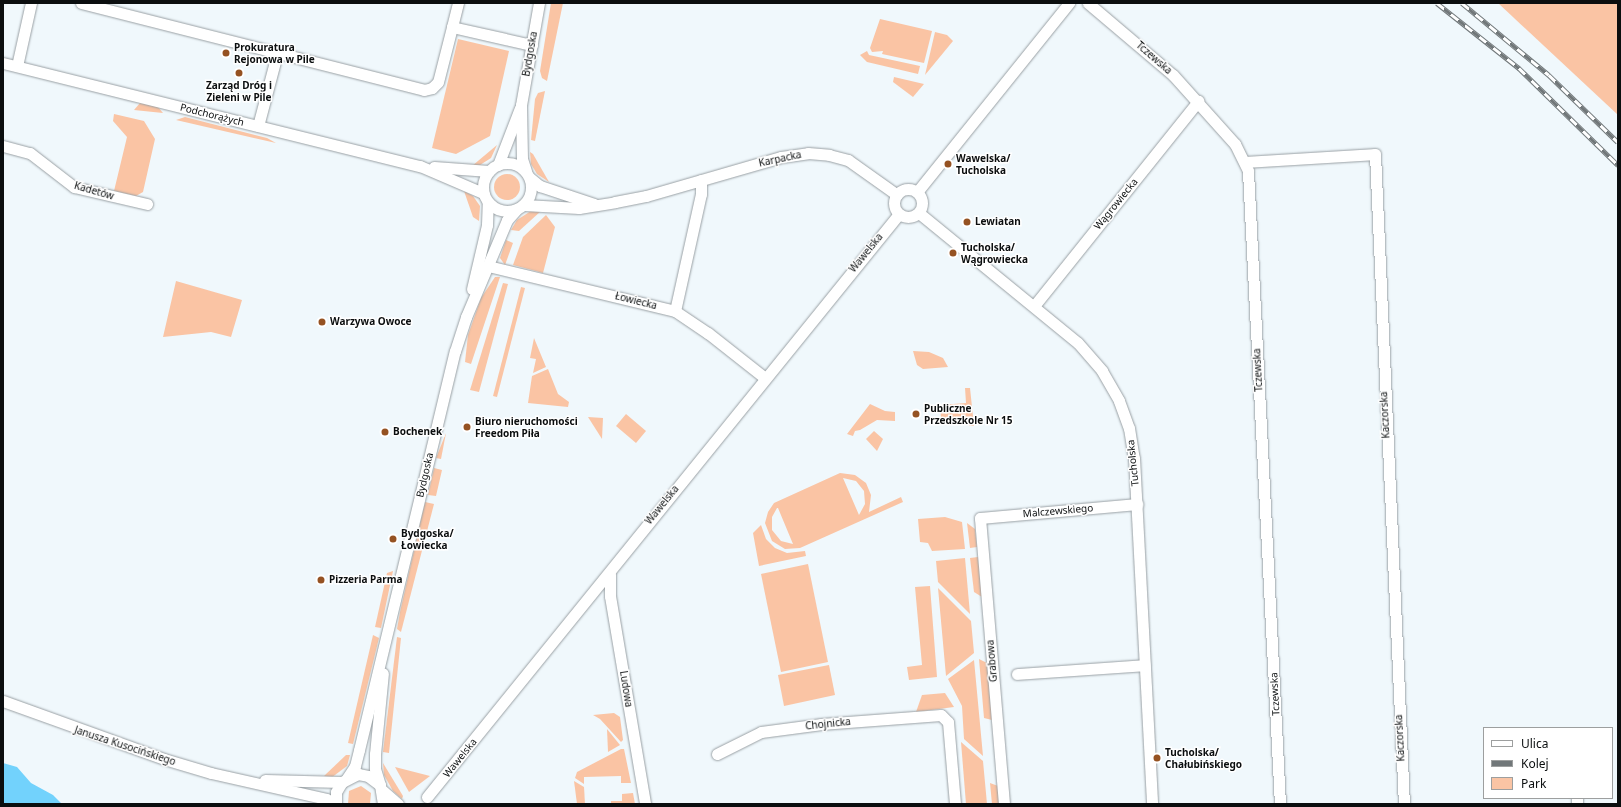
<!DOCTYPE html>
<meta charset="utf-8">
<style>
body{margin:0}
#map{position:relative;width:1621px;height:807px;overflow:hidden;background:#f0f8fc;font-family:"Noto Sans",sans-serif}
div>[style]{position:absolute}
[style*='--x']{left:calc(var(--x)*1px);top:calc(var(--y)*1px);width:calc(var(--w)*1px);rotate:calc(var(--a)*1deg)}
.green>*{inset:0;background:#fac4a4}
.round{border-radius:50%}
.water>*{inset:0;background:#72d2fc}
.roads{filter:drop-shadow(0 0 1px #99a0a4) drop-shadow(0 0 1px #99a0a4)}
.minor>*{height:11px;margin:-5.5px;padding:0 5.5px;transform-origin:5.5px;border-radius:5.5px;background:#fff}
.minor>.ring{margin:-5.5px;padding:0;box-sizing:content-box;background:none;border:11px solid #fff;border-radius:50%}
.rail>*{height:4.5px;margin-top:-2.25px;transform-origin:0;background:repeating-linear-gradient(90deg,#fff 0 9px,#717779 0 18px);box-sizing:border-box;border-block:1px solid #717779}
.dots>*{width:11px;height:11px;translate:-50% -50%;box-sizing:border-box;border:2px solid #fff;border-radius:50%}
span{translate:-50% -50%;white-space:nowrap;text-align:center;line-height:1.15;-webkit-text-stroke:3px #fff;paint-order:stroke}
.poi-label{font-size:10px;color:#0b0e0f;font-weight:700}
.left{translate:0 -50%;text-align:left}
.street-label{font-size:10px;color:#0b0e0f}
.frame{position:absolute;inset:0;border:4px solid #0b0e0f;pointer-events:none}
.legend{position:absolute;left:1483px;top:727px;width:130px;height:72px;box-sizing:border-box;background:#fff;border:1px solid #9d9f9f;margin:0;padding:5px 7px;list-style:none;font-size:12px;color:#0b0e0f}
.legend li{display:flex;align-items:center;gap:8px;height:20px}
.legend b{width:20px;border:1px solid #9d9f9f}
</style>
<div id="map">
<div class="green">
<div style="clip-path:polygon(551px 3px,563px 3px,547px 81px,542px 78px,540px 71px)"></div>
<div style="clip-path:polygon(1498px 3px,1618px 3px,1618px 115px)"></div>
<div style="clip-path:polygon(880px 19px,932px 31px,924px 63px,882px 54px,883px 51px,872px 52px,870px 48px)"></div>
<div style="clip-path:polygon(935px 32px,947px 35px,953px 41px,925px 75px)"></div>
<div style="clip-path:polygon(458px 39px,509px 51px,490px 136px,456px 154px,432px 148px)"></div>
<div style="clip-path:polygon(867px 51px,869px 55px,920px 66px,918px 74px,867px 62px,860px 55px)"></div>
<div style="clip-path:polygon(894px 77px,924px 84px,913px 97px,893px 82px)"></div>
<div style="clip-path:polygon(545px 91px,535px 141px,531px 140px,535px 99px,538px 93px)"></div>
<div style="clip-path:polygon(140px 103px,158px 107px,163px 113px,134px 110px)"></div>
<div style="clip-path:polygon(114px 114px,144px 121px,155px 139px,143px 192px,136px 196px,114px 191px,127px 137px,113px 121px)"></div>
<div style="clip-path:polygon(185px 117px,267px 138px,276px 143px,176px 120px)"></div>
<div style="clip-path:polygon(497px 145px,491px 158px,480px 165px,472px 166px)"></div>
<div style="clip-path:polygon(530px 152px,533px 154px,549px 182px,537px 174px,531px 164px)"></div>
<div class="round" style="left:494px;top:174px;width:26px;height:26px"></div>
<div style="clip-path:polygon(464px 191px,473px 196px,480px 206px,479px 221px,473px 217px)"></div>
<div style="clip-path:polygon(534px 209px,541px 211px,519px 231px,511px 230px,517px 220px)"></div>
<div style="clip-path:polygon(546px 215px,555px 227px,543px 273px,513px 265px,523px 237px)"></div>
<div style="clip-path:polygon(506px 240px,513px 243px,505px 265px,500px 258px)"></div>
<div style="clip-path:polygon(495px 277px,500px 277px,471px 364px,465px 362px,468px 335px,481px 298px)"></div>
<div style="clip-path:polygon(176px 281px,242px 300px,231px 337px,211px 332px,163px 337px)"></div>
<div style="clip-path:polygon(503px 283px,508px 284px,479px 392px,470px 390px)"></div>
<div style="clip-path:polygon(521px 287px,525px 288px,497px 397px,493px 396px)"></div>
<div style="clip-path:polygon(534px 338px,546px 367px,533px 373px,536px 359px,530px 358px)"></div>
<div style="clip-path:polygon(913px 351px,929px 352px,943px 358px,948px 367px,923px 369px,917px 365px)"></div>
<div style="clip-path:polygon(548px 369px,558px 394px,569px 402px,568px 407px,528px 403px,532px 376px)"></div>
<div style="clip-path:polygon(965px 388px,970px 388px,974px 426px,969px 426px,968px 417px,941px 419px,940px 405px,966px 403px)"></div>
<div style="clip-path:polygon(870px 404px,885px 411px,895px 412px,895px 421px,877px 420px,860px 430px,855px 431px,853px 436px,847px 434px)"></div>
<div style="clip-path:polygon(626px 414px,646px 431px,636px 443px,616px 426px)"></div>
<div style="clip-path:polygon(588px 417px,603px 418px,602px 439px)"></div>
<div style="clip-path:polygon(874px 431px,883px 439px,877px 451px,866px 439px)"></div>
<div style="clip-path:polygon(446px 433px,441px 459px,436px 458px)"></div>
<div style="clip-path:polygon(434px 468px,442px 470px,436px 496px,428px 495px)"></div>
<div style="clip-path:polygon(evenodd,840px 473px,855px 475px,866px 483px,871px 495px,869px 512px,901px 497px,903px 502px,800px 548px,785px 549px,772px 541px,765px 523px,768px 512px,774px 503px,840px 473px,843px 478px,856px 481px,864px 491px,865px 504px,859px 515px,843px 478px,840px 473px,777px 508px,778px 508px,793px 544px,781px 541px,772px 530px,772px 517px,777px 508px)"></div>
<div style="clip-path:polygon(425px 502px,434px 504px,401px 632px,397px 629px,400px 612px)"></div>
<div style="clip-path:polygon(945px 517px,962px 522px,965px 549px,932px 551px,928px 543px,920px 542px,918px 519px)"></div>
<div style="clip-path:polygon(967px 523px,975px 529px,977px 547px,970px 548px)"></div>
<div style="clip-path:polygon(761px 525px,766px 539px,775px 548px,787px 553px,805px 551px,806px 556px,759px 566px,753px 533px)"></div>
<div style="clip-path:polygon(978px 557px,982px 597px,974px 592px,970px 558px)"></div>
<div style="clip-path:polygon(965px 558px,970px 614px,938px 582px,936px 561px)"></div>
<div style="clip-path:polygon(808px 564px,828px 662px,781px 672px,761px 574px)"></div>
<div style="clip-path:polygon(393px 571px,381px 628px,375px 627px,387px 573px)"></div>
<div style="clip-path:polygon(930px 586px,937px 677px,909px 680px,907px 667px,922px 665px,915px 587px)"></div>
<div style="clip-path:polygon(938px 588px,971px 621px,974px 653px,946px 676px)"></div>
<div style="clip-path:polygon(373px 635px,379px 638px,353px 744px,348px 743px)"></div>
<div style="clip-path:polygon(397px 637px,401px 638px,389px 753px,383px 752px)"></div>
<div style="clip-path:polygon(979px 659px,987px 663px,992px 720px,984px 718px)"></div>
<div style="clip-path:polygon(974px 660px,983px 756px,964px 739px,962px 706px,948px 679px)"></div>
<div style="clip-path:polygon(829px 665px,835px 695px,784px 706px,778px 675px)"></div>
<div style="clip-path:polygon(945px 693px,954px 707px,916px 712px,922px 695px)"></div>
<div style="clip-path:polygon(614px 713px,620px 717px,623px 740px,621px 742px,600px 719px,593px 715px)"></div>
<div style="clip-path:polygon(607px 729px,620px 745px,608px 752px)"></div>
<div style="clip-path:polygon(961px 742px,983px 761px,987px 804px,966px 804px)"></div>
<div style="clip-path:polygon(621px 749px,624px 749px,631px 783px,621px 783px,621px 776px,584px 777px,584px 784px,575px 778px,577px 772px)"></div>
<div style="clip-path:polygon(346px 755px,350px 755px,347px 766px,331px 778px,324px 776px)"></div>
<div style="clip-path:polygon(383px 763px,403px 796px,402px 799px,393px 791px,384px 775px)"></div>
<div style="clip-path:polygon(395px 767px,430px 776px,409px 792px)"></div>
<div style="clip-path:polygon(574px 781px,584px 787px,585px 804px,577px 804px)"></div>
<div style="clip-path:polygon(990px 783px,998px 786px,999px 804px,992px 804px)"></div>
<div style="clip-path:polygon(361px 786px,371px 793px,370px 804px,348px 804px,349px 791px)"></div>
<div style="clip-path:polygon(633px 793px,635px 804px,611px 804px,611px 801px,622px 801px,622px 794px)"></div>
</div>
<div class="water">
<div style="clip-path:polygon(3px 763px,17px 767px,31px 783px,53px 795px,62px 804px,3px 804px)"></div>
</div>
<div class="roads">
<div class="minor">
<div style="--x:81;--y:3;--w:354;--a:14.2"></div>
<div style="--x:424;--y:90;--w:8;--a:-14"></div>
<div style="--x:432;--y:88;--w:8;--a:-45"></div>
<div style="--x:438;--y:82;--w:57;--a:-75.7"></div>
<div style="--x:452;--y:27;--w:82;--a:12.7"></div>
<div style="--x:1088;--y:3;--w:111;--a:40.3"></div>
<div style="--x:1173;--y:75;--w:93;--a:48.1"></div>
<div style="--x:1235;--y:144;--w:30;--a:64"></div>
<div style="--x:1248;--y:171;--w:634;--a:87.11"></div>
<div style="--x:452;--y:27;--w:25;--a:-76"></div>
<div style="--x:3;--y:63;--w:430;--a:13.9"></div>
<div style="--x:420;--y:166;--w:69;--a:23.2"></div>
<div style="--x:17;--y:66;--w:65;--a:-77.5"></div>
<div style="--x:258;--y:126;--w:74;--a:-75.2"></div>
<div style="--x:3;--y:146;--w:28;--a:15"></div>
<div style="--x:30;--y:153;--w:56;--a:37.7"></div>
<div style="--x:74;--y:187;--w:75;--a:13.1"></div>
<div style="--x:1246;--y:162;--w:129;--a:-3.5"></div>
<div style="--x:1375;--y:154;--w:651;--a:87.45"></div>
<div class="ring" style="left:483px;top:163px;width:37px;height:37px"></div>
<div style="--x:498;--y:165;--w:61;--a:-68.9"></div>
<div style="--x:434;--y:167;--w:55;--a:4.2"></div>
<div style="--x:526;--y:171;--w:13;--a:-108"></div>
<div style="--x:522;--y:159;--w:54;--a:-91.1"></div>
<div style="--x:521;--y:105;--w:104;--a:-80"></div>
<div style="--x:530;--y:178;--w:13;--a:39"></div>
<div style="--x:540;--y:186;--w:57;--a:18.4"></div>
<div class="ring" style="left:894px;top:189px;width:17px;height:17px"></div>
<div style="--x:917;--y:192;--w:243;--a:-51.2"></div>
<div style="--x:524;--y:205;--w:55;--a:3.1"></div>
<div style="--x:579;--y:208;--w:36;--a:-9"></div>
<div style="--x:615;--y:202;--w:32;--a:-11"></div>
<div style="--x:646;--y:196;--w:141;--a:-16.1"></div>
<div style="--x:781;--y:157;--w:27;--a:-8"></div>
<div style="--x:808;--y:153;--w:21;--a:5"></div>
<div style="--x:829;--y:155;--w:20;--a:15"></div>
<div style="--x:848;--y:160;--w:60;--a:35.5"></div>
<div style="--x:919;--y:213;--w:205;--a:39.3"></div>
<div style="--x:1078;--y:343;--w:37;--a:49"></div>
<div style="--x:1102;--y:371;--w:34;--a:60"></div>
<div style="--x:1119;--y:401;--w:29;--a:70"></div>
<div style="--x:1129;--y:428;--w:30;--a:81"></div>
<div style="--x:1134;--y:458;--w:346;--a:87"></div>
<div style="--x:488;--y:266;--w:192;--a:13.5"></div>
<div style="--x:675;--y:311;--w:40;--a:34"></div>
<div style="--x:708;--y:333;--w:73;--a:38.3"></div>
<div style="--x:472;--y:289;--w:66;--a:-76.8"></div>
<div style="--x:487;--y:225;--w:23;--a:-88"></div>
<div style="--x:1034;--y:306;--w:263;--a:-51.3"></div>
<div style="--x:675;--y:311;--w:120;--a:-77.5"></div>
<div style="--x:701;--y:194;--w:14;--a:-90"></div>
<div style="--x:610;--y:574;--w:22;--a:90"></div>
<div style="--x:610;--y:596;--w:211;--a:80.4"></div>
<div style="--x:1017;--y:674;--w:128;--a:-4"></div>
<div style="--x:3;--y:701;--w:171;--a:19.8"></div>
<div style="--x:164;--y:759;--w:49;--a:16.6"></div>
<div style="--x:211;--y:773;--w:118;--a:12.7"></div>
<div style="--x:326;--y:799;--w:11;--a:27"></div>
<div style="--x:717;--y:754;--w:49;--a:-26.6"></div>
<div style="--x:761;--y:732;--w:61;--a:-7.6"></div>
<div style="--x:821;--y:724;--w:120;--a:-4.3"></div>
<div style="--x:941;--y:715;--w:10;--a:45"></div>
<div style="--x:948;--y:722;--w:82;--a:85.1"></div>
<div style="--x:347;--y:778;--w:14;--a:-56"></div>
<div style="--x:355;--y:766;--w:16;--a:-76"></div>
<div style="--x:359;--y:750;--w:410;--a:-76.5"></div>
<div style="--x:455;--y:351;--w:36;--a:-72"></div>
<div style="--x:466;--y:317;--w:105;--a:-67.1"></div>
<div style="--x:507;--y:220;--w:15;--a:-48"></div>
<div style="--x:265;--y:780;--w:77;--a:1.5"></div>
<div style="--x:380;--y:785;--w:17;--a:-107"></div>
<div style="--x:375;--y:769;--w:15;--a:-90"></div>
<div style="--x:375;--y:754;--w:81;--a:-84.4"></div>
<div style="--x:383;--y:791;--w:20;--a:41"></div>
<div style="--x:427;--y:797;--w:750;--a:-51.01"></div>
<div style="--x:1577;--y:798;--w:6;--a:90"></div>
<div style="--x:336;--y:804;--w:12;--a:-90"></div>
<div style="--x:336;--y:792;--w:12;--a:-59"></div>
<div style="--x:342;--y:782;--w:18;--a:-27"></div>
<div style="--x:358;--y:774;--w:10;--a:11"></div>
<div style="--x:368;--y:776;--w:15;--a:37"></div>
<div style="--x:380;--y:785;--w:19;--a:81"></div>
<div style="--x:1004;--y:804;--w:287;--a:-94.8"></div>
<div style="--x:980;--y:518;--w:158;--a:-5.1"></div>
</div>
</div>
<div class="rail">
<div style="--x:1437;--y:3;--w:105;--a:38.4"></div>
<div style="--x:1519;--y:68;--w:139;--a:44.4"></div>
<div style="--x:1462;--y:3;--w:113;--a:39.6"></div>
<div style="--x:1549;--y:75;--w:96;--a:44.2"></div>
</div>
<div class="dots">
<div style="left:226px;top:53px;background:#955222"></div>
<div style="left:239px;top:73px;background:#955222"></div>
<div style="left:948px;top:164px;background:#955222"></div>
<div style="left:967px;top:222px;background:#955222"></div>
<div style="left:953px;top:253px;background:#955222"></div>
<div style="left:322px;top:322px;background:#955222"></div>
<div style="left:916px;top:414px;background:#955222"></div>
<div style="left:467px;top:427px;background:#955222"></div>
<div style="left:385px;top:432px;background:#955222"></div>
<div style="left:393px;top:539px;background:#955222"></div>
<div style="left:321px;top:580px;background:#955222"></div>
<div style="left:1157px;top:758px;background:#955222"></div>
</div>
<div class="poi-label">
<span class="left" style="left:234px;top:53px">Prokuratura<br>Rejonowa w Pile</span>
<span style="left:239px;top:91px">Zarząd Dróg i<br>Zieleni w Pile</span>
<span class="left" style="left:956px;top:164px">Wawelska/<br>Tucholska</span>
<span class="left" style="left:975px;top:222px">Lewiatan</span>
<span class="left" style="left:961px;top:253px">Tucholska/<br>Wągrowiecka</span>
<span class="left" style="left:330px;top:322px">Warzywa Owoce</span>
<span class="left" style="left:924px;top:414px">Publiczne<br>Przedszkole Nr 15</span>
<span class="left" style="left:475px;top:427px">Biuro nieruchomości<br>Freedom Piła</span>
<span class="left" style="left:393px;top:432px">Bochenek</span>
<span class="left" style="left:401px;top:539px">Bydgoska/<br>Łowiecka</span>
<span class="left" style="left:329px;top:580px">Pizzeria Parma</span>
<span class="left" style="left:1165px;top:758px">Tucholska/<br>Chałubińskiego</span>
</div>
<div class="street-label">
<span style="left:530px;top:54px;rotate:-80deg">Bydgoska</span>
<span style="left:1154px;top:58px;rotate:41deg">Tczewska</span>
<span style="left:212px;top:115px;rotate:14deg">Podchorążych</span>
<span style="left:780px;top:159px;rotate:-12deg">Karpacka</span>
<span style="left:94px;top:191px;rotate:16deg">Kadetów</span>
<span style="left:1116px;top:204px;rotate:-51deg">Wągrowiecka</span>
<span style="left:866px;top:253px;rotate:-51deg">Wawelska</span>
<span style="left:636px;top:301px;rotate:14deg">Łowiecka</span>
<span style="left:1258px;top:370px;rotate:-93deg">Tczewska</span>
<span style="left:1385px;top:415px;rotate:-93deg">Kaczorska</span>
<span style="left:1133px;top:463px;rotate:-96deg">Tucholska</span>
<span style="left:425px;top:475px;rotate:-77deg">Bydgoska</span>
<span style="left:662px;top:505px;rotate:-51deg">Wawelska</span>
<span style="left:1058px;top:511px;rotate:-5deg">Malczewskiego</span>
<span style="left:992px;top:661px;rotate:-95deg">Grabowa</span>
<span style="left:626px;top:689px;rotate:81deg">Ludowa</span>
<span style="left:1275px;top:694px;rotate:-93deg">Tczewska</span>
<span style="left:828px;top:724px;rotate:-6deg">Chojnicka</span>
<span style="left:1400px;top:738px;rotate:-93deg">Kaczorska</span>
<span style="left:125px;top:746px;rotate:18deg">Janusza Kusocińskiego</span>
<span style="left:460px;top:758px;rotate:-51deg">Wawelska</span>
</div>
<div class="frame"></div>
<ul class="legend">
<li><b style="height:5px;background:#fff"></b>Ulica</li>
<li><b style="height:5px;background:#717779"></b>Kolej</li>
<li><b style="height:11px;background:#fac4a4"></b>Park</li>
</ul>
</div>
